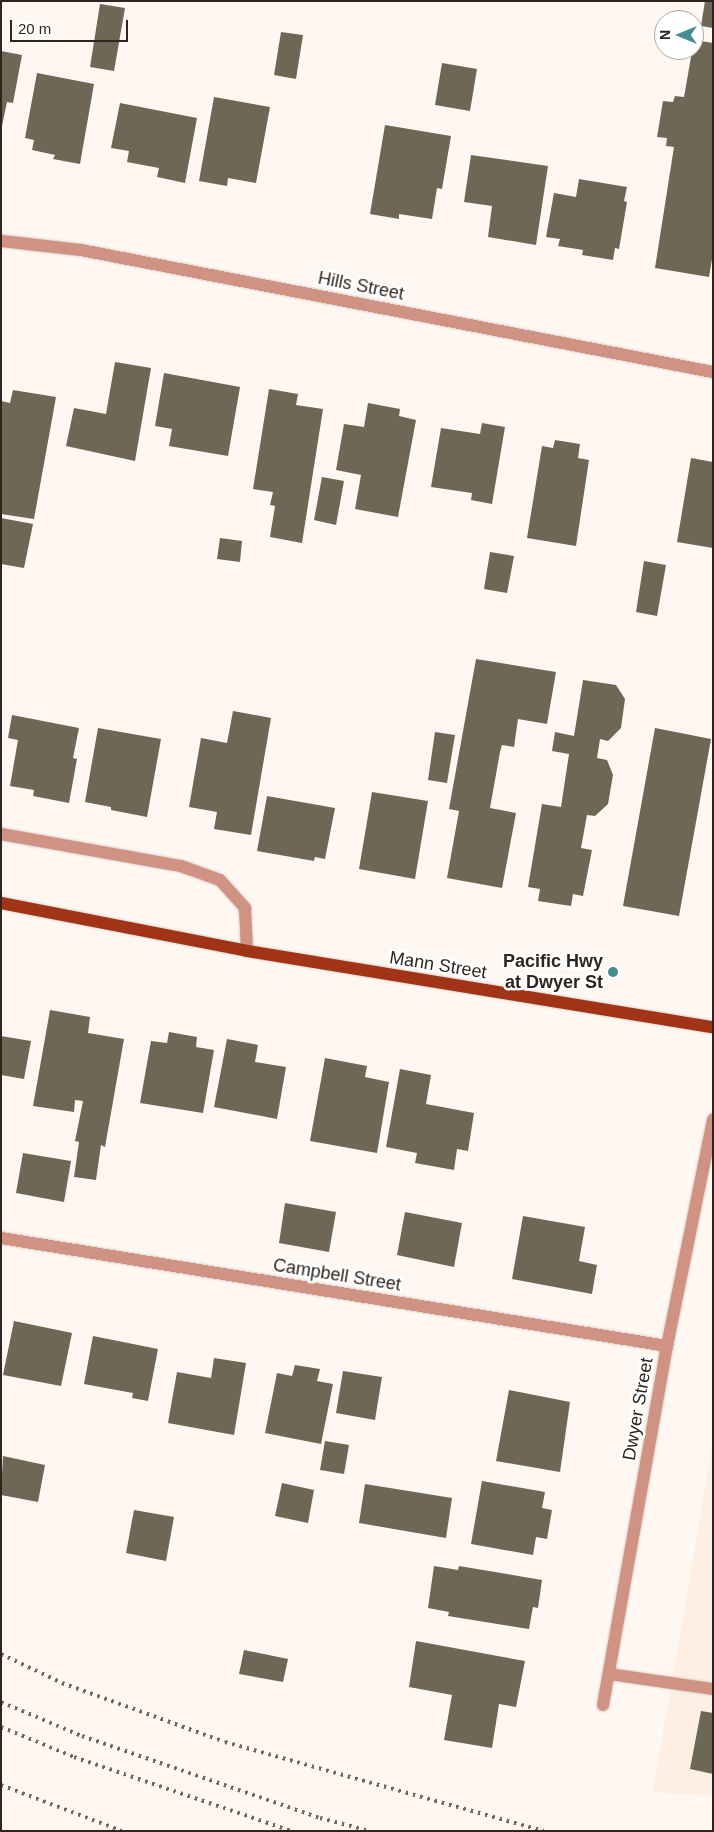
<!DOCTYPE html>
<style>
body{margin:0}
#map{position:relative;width:714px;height:1832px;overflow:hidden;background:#fef7f2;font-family:Arial,sans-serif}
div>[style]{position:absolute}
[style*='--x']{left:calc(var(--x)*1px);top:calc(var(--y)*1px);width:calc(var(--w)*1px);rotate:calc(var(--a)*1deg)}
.built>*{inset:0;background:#fdefe3}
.building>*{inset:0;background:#6d6756}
.roads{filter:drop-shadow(0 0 1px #d8d1cc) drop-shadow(0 0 1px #d8d1cc)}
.service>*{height:12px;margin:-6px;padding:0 6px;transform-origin:6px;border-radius:6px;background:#d09282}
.minor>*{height:12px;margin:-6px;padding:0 6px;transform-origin:6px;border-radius:6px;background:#d09282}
.primary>*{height:12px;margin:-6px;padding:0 6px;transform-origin:6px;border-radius:6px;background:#a13316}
.rail>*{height:4px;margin-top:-2px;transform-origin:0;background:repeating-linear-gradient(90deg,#6e6762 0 2.5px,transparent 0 7.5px)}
.dots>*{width:14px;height:14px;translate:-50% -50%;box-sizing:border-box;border:2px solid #fff;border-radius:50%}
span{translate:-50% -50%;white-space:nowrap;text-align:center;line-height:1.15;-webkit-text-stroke:5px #fff;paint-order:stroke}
.street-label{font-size:18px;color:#2c2520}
.poi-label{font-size:18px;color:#2c2520;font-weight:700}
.right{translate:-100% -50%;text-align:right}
.frame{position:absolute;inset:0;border:2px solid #2c2520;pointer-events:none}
.north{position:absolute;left:654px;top:10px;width:50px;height:50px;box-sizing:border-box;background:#fff;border:1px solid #aba8a6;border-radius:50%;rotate:270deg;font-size:14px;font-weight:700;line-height:20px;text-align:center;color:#2c2520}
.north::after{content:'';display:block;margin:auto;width:18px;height:22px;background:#448c91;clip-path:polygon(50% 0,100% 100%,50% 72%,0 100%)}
.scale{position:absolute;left:10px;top:20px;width:118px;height:22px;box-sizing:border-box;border:2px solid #2c2520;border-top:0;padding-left:6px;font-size:15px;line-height:18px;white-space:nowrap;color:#2c2520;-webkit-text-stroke:4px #fff;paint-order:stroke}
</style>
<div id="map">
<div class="built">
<div style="clip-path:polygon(713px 1442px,713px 1796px,653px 1792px)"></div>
</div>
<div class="building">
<div style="clip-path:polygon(705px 1px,713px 1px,713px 28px,701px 26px)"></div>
<div style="clip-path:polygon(100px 4px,125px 8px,114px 71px,90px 67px)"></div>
<div style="clip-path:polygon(281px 32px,303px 35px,296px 79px,274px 75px)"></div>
<div style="clip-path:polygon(694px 40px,713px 43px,713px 253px,709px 277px,655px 268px,674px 147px,666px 146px,667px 138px,657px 137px,663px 101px,673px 102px,675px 96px,684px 97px)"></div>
<div style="clip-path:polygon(1px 51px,22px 55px,13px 103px,7px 102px,2px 126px)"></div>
<div style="clip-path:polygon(442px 63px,477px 69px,470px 111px,435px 105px)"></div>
<div style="clip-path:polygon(37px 73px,94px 84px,80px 164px,53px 159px,55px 155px,32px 150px,34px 140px,25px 138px)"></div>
<div style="clip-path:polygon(214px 97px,270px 107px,256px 183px,228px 178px,227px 186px,199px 181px)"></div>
<div style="clip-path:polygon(120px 103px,197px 118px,185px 183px,157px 177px,159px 168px,127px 162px,129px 151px,111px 148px)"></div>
<div style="clip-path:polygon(385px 125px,451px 136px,442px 189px,437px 188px,432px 219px,399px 214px,399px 219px,370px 214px)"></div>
<div style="clip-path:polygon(471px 155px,548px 166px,536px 245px,488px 237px,492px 206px,464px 202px)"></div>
<div style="clip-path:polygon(579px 179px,627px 187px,624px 201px,627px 202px,619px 249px,615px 248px,613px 260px,582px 255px,583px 250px,558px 246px,560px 239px,546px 237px,554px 193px,576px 197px)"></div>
<div style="clip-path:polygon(115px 362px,151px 368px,135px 461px,66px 446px,74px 408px,106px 414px)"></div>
<div style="clip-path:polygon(164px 373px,240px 387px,228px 456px,169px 446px,172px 429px,155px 426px)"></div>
<div style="clip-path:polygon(269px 389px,298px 394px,296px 405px,323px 409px,302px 543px,270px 537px,275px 506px,270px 505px,273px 492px,253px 489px)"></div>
<div style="clip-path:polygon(13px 390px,56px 397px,34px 519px,1px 514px,1px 401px,10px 403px)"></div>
<div style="clip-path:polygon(368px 403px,400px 409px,399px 416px,416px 420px,398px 517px,355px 509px,361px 475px,336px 470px,344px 424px,364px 427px)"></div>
<div style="clip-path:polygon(482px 423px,505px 427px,492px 504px,471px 500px,472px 493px,431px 487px,441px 428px,480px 434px)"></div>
<div style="clip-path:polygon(555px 440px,580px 444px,578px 458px,589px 460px,576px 546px,527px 538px,542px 446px,553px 448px)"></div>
<div style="clip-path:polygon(691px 458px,713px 462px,713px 548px,677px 542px)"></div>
<div style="clip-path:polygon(322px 477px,344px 481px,336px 525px,314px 520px)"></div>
<div style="clip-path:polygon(1px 518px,33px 524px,24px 568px,1px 564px)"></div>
<div style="clip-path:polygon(220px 538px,242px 541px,240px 562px,217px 559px)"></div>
<div style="clip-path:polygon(490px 552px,514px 556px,507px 593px,484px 589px)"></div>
<div style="clip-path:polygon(644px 561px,666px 565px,657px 616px,636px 612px)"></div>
<div style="clip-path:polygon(476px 659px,556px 672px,547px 724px,518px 719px,514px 747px,502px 745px,500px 752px,490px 808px,516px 813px,502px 888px,447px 878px,459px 811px,449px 809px)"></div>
<div style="clip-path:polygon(583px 680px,616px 685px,625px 699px,621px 728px,608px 741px,600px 739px,597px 758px,607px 760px,613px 775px,608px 804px,595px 816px,587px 815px,581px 848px,592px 850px,583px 896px,573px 894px,571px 906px,538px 901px,540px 889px,528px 887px,542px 804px,561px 807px,569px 754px,552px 751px,555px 732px,574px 736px)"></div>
<div style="clip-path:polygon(233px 711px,271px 718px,251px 835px,214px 829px,217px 812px,189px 807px,201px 738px,227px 743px)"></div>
<div style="clip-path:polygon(12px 715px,79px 728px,73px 758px,77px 759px,69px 803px,33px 796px,34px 790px,10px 786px,18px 740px,8px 738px)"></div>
<div style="clip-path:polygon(98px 728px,161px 739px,147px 817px,111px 810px,111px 807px,85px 802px)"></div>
<div style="clip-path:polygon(655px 728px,711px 739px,679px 916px,623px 906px)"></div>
<div style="clip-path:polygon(435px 732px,455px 735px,447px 783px,428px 780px)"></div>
<div style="clip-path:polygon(372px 792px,428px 801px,415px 879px,359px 869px)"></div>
<div style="clip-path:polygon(267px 796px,335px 808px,325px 859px,315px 857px,314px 861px,257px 851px)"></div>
<div style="clip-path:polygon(50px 1010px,90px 1017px,88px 1033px,124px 1039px,105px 1147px,101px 1145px,96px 1180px,74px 1177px,79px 1142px,75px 1141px,83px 1101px,75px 1100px,74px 1112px,33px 1106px)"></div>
<div style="clip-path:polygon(169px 1032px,197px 1037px,196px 1047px,214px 1050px,203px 1113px,140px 1103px,151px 1041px,167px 1043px)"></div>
<div style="clip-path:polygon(1px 1036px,31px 1041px,24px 1079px,1px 1075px)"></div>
<div style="clip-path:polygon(227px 1039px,258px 1045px,255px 1062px,286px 1067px,277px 1119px,214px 1107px)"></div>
<div style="clip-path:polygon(325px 1058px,367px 1066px,365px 1077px,389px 1082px,377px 1153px,310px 1141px)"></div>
<div style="clip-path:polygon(400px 1069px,431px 1075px,426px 1104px,474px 1113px,468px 1151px,457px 1149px,454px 1170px,415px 1163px,417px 1153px,386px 1147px)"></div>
<div style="clip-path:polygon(23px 1153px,71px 1161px,64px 1202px,16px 1193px)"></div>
<div style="clip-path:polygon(285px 1203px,336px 1212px,329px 1252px,279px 1243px)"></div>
<div style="clip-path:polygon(405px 1212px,462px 1223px,454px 1267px,397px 1255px)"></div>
<div style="clip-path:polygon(523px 1216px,585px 1227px,579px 1261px,597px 1265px,592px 1294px,512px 1279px)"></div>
<div style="clip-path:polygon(14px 1321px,72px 1333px,61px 1386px,3px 1375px)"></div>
<div style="clip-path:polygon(93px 1336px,158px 1349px,148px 1401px,132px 1398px,133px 1393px,84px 1384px)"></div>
<div style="clip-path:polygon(214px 1358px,246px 1363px,234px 1435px,168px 1423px,177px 1372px,211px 1378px)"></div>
<div style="clip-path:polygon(295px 1365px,320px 1369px,317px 1381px,333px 1384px,321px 1444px,265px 1433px,277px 1373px,292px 1376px)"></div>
<div style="clip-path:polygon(343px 1371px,382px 1377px,375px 1420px,336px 1413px)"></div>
<div style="clip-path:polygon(509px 1390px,570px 1402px,560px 1472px,496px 1461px)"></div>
<div style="clip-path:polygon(325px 1441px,349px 1445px,344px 1474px,320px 1470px)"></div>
<div style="clip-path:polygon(3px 1456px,45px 1465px,38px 1502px,1px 1495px)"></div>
<div style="clip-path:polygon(482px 1481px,545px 1492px,542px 1508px,552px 1510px,547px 1539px,536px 1537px,533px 1555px,471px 1544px)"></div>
<div style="clip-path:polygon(282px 1483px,314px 1490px,308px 1523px,275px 1516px)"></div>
<div style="clip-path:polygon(365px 1484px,452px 1498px,446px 1538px,359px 1523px)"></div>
<div style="clip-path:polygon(134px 1510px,174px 1517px,166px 1561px,126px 1553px)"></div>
<div style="clip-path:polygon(434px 1566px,458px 1570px,459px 1566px,542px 1580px,538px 1608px,533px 1607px,529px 1629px,448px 1616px,449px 1612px,428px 1608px)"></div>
<div style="clip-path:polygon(416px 1641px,525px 1661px,516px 1707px,499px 1704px,492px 1748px,444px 1740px,452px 1695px,409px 1687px)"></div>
<div style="clip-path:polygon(244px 1650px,288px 1659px,283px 1682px,239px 1674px)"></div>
<div style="clip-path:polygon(701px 1711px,713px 1713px,713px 1774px,690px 1769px)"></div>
</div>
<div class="roads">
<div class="service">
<div style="--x:1;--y:834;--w:183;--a:10.1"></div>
<div style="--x:181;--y:866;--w:41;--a:19.7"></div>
<div style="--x:220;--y:880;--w:38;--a:48"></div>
<div style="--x:245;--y:908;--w:43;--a:87.3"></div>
<div style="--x:609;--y:1674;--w:105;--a:8.2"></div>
</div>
<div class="minor">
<div style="--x:1;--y:241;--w:81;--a:6.4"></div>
<div style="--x:81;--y:250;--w:644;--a:10.93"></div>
<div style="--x:1;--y:1238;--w:675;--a:9.21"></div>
<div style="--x:603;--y:1705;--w:365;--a:-79.9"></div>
<div style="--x:667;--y:1346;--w:231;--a:-78.5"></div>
</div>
<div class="primary">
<div style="--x:1;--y:903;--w:251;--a:11"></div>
<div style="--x:247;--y:951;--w:472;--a:9.3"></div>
</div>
</div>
<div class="rail">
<div style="--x:1;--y:1654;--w:68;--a:25.4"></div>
<div style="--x:62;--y:1683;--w:173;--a:19.9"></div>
<div style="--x:225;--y:1742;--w:331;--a:15.6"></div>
<div style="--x:1;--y:1702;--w:88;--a:22.8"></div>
<div style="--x:82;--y:1736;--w:252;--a:19"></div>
<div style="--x:320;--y:1818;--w:52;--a:14.6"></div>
<div style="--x:1;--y:1727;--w:79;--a:22.3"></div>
<div style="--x:74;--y:1757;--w:229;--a:18.8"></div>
<div style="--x:1;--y:1785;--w:129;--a:20.8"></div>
</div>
<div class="dots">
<div style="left:613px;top:972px;background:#448c91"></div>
</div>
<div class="street-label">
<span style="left:361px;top:286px;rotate:11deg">Hills Street</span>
<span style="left:438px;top:965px;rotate:9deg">Mann Street</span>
<span style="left:337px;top:1275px;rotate:9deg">Campbell Street</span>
<span style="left:638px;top:1409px;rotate:-80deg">Dwyer Street</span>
</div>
<div class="poi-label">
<span class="right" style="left:603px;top:972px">Pacific Hwy<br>at Dwyer St</span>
</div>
<div class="frame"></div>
<div class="north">N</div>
<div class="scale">20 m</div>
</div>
